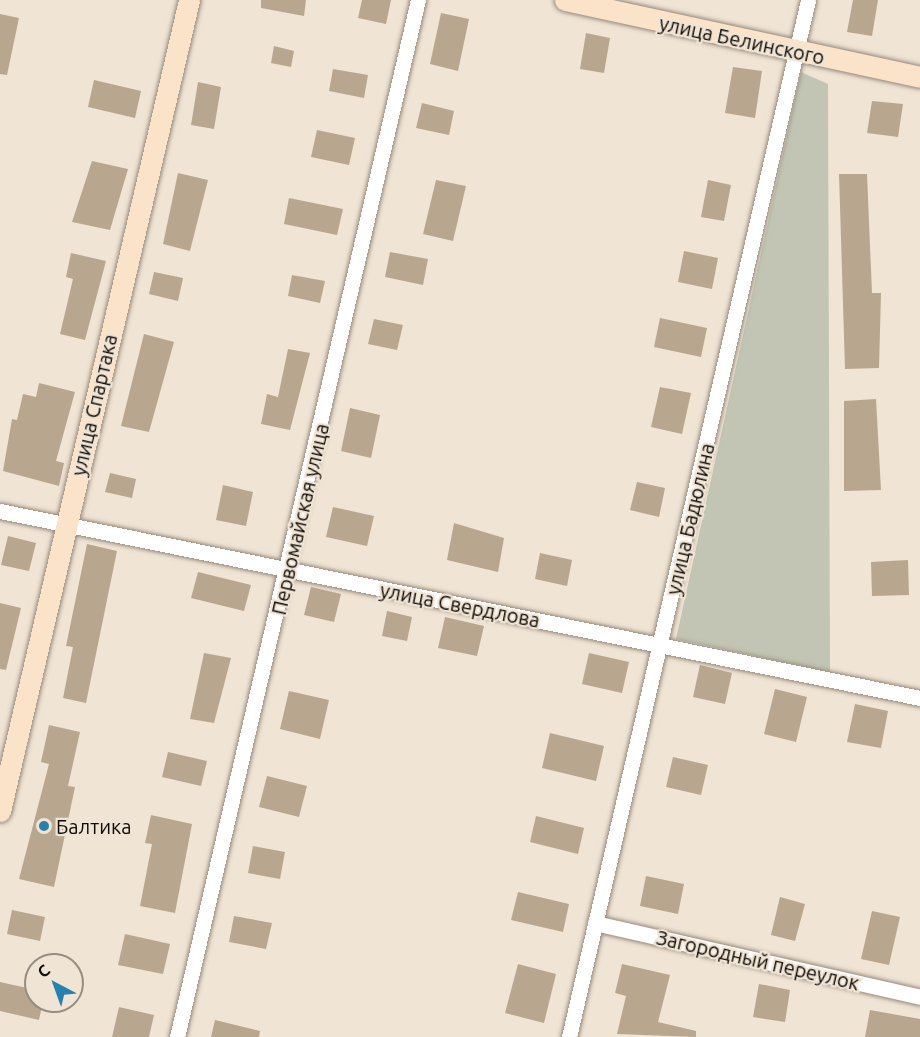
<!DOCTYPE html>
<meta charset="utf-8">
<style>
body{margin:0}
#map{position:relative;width:920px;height:1037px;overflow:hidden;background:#f0e4d5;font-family:Ubuntu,sans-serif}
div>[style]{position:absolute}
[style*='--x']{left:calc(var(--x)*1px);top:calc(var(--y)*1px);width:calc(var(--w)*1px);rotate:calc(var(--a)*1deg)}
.green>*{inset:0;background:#c2c5b3}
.building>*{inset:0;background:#b9a68e}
.roads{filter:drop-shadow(0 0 2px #95897c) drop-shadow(0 0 2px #95897c)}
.street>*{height:15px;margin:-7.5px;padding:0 7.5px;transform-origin:7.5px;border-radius:7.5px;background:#fff}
.secondary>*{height:21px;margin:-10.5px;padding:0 10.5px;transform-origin:10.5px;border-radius:10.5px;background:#fbe3ca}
.dots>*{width:16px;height:16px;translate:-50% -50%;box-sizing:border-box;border:3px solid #f0e4d5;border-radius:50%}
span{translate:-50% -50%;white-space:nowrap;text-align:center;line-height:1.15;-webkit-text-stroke:4.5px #f0e4d5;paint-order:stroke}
.street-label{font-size:20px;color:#0e0b06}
.poi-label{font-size:20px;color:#0e0b06}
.left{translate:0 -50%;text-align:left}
.north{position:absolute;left:24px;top:953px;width:60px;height:60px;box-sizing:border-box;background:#f0e4d5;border:2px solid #968d82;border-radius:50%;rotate:319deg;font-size:16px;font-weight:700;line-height:24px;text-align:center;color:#0e0b06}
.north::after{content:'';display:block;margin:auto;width:21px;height:27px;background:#2482ae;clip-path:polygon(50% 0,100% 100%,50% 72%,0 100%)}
</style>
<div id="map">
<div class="green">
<div style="clip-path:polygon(801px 72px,828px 84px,830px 672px,676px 639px)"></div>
</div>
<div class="building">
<div style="clip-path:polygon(261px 0,306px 0,304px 16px,261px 8px)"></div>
<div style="clip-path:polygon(362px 0,391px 0,386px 24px,358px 18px)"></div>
<div style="clip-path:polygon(853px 0,878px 0,872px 36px,847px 32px)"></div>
<div style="clip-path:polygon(441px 13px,469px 19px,458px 71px,430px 64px)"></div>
<div style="clip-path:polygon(0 14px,19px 18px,7px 75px,0 74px)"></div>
<div style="clip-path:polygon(586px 33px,610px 38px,604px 73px,580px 69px)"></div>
<div style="clip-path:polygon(274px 46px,294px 51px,291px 67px,271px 63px)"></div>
<div style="clip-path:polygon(733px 67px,762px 71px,755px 118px,725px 113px)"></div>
<div style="clip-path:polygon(333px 69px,368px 75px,364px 98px,329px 91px)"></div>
<div style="clip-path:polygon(94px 80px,141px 91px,135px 118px,88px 107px)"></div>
<div style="clip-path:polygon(198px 82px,221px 87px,214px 129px,191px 125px)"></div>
<div style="clip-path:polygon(872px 101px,903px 104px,898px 137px,867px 133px)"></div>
<div style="clip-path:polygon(422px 103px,454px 111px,449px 135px,416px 128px)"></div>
<div style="clip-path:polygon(317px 130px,355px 138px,349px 165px,311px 157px)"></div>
<div style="clip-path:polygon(92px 161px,128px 169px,110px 230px,72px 222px)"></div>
<div style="clip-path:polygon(178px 173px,208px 180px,190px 251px,163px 244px)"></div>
<div style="clip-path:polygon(839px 174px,867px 174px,872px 293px,881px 293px,879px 368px,845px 369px)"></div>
<div style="clip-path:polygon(436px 180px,466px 186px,453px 241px,423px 234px)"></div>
<div style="clip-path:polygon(708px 180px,731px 185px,724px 221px,701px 217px)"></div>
<div style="clip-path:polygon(289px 198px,343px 209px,337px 235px,284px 224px)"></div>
<div style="clip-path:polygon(684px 251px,718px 258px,712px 289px,678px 282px)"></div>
<div style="clip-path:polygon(390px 252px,428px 259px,423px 285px,385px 277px)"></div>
<div style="clip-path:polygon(71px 253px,106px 261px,85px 340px,60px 334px,73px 279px,66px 277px)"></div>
<div style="clip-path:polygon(154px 272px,183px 278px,178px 301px,149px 294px)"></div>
<div style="clip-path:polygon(292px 275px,325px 281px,320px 303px,288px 296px)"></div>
<div style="clip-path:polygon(660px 318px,707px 328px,701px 357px,654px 347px)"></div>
<div style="clip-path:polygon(374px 319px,403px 325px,397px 350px,368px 344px)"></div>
<div style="clip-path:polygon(144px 334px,174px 342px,149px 432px,121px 426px)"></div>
<div style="clip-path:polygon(288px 349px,310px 353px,290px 430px,261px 424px,267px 394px,278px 397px)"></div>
<div style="clip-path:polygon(39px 383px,75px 392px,56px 461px,64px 463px,59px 486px,3px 471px,12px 419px,17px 420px,23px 394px,36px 397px)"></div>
<div style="clip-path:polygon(660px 387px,691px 393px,682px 434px,651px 427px)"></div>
<div style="clip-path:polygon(876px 399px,881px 490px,844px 491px,844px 401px)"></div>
<div style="clip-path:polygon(350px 408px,380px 415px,371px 458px,341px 451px)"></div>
<div style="clip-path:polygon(110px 473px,136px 479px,132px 498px,105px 492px)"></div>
<div style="clip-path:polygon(637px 482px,665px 488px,659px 517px,630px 510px)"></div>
<div style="clip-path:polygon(223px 485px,253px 492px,246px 526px,216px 520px)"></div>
<div style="clip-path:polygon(333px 507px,374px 516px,367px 546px,326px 537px)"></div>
<div style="clip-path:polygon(454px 523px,504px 538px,498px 572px,447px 560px)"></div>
<div style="clip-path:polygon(8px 536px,36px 543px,29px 571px,1px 565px)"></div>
<div style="clip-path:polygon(87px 544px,117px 551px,86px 703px,63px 698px,73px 647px,66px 646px)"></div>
<div style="clip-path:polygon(540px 553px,572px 560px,567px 586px,535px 579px)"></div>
<div style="clip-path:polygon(908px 560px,909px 595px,872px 596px,871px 562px)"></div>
<div style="clip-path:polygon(198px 572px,251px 585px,244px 611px,191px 598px)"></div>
<div style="clip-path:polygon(311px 587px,341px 594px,334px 622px,304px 615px)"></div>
<div style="clip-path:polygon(0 603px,21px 608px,6px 670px,0 669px)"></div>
<div style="clip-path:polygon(387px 611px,412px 617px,407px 641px,382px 636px)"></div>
<div style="clip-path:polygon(445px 617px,484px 626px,477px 656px,438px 648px)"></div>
<div style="clip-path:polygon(204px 653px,231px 658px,214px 723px,190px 719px)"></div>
<div style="clip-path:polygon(589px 653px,629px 662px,622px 693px,582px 684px)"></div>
<div style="clip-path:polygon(700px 665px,732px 673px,725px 704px,693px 697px)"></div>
<div style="clip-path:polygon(775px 689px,807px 697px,796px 742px,764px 734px)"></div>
<div style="clip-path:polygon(289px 691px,329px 700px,320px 739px,280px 729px)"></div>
<div style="clip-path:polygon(855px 704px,888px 711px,881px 748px,847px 742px)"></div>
<div style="clip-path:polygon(49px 725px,80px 732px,68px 786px,75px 787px,54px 887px,19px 879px,49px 764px,41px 762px)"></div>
<div style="clip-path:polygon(550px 733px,604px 746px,596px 781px,542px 768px)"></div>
<div style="clip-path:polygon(168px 752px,207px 761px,201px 786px,162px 777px)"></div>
<div style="clip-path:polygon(673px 757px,708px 765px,701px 795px,666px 787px)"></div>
<div style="clip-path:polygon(267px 776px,307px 786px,299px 817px,259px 807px)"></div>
<div style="clip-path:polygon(151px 815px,192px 824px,175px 913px,140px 906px,152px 844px,145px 843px)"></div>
<div style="clip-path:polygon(536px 816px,584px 828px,578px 854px,530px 842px)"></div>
<div style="clip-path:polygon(253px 846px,285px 852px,280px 879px,248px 873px)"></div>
<div style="clip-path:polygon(646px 876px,684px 884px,678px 914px,640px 906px)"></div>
<div style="clip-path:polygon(518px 892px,569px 904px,563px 932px,511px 920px)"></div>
<div style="clip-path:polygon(780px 897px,805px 904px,795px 941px,771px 935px)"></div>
<div style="clip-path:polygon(12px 910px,45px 917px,40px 941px,7px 934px)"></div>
<div style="clip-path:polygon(872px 911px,900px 917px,889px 965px,861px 959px)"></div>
<div style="clip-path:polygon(234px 916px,272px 923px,266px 949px,229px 942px)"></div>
<div style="clip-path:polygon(125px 934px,170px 944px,163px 974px,118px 965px)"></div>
<div style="clip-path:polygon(518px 964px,556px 974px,544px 1023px,505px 1013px)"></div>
<div style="clip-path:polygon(622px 964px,670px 975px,658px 1022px,696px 1031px,696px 1037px,617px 1034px,626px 996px,615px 993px)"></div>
<div style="clip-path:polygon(0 982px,36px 990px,36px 1001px,43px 1001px,39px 1020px,0 1011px)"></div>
<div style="clip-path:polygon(759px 984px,790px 990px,785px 1022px,753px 1017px)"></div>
<div style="clip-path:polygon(119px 1007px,154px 1015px,149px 1037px,112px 1037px)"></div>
<div style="clip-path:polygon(870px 1010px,920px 1019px,920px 1037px,865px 1037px)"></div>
<div style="clip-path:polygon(215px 1020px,260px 1031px,259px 1037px,211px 1037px)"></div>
</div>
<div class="roads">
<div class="street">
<div style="--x:0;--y:511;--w:939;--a:11.49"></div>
<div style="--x:595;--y:923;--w:333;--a:12.8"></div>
<div style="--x:177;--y:1037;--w:1065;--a:-76.92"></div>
<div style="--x:569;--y:1037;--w:1064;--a:-77.02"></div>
</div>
<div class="secondary">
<div style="--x:565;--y:0;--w:363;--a:12.2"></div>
<div style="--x:0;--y:811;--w:833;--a:-76.88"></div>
</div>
</div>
<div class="dots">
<div style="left:44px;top:826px;background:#2482ae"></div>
</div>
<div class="street-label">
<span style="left:742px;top:40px;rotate:12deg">улица Белинского</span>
<span style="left:94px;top:405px;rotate:-77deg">улица Спартака</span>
<span style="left:300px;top:519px;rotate:-77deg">Первомайская улица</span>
<span style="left:690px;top:519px;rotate:-77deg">улица Бадюлина</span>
<span style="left:460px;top:605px;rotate:11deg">улица Свердлова</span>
<span style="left:758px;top:960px;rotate:13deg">Загородный переулок</span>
</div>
<div class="poi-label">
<span class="left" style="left:56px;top:826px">Балтика</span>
</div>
<div class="north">С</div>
</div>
